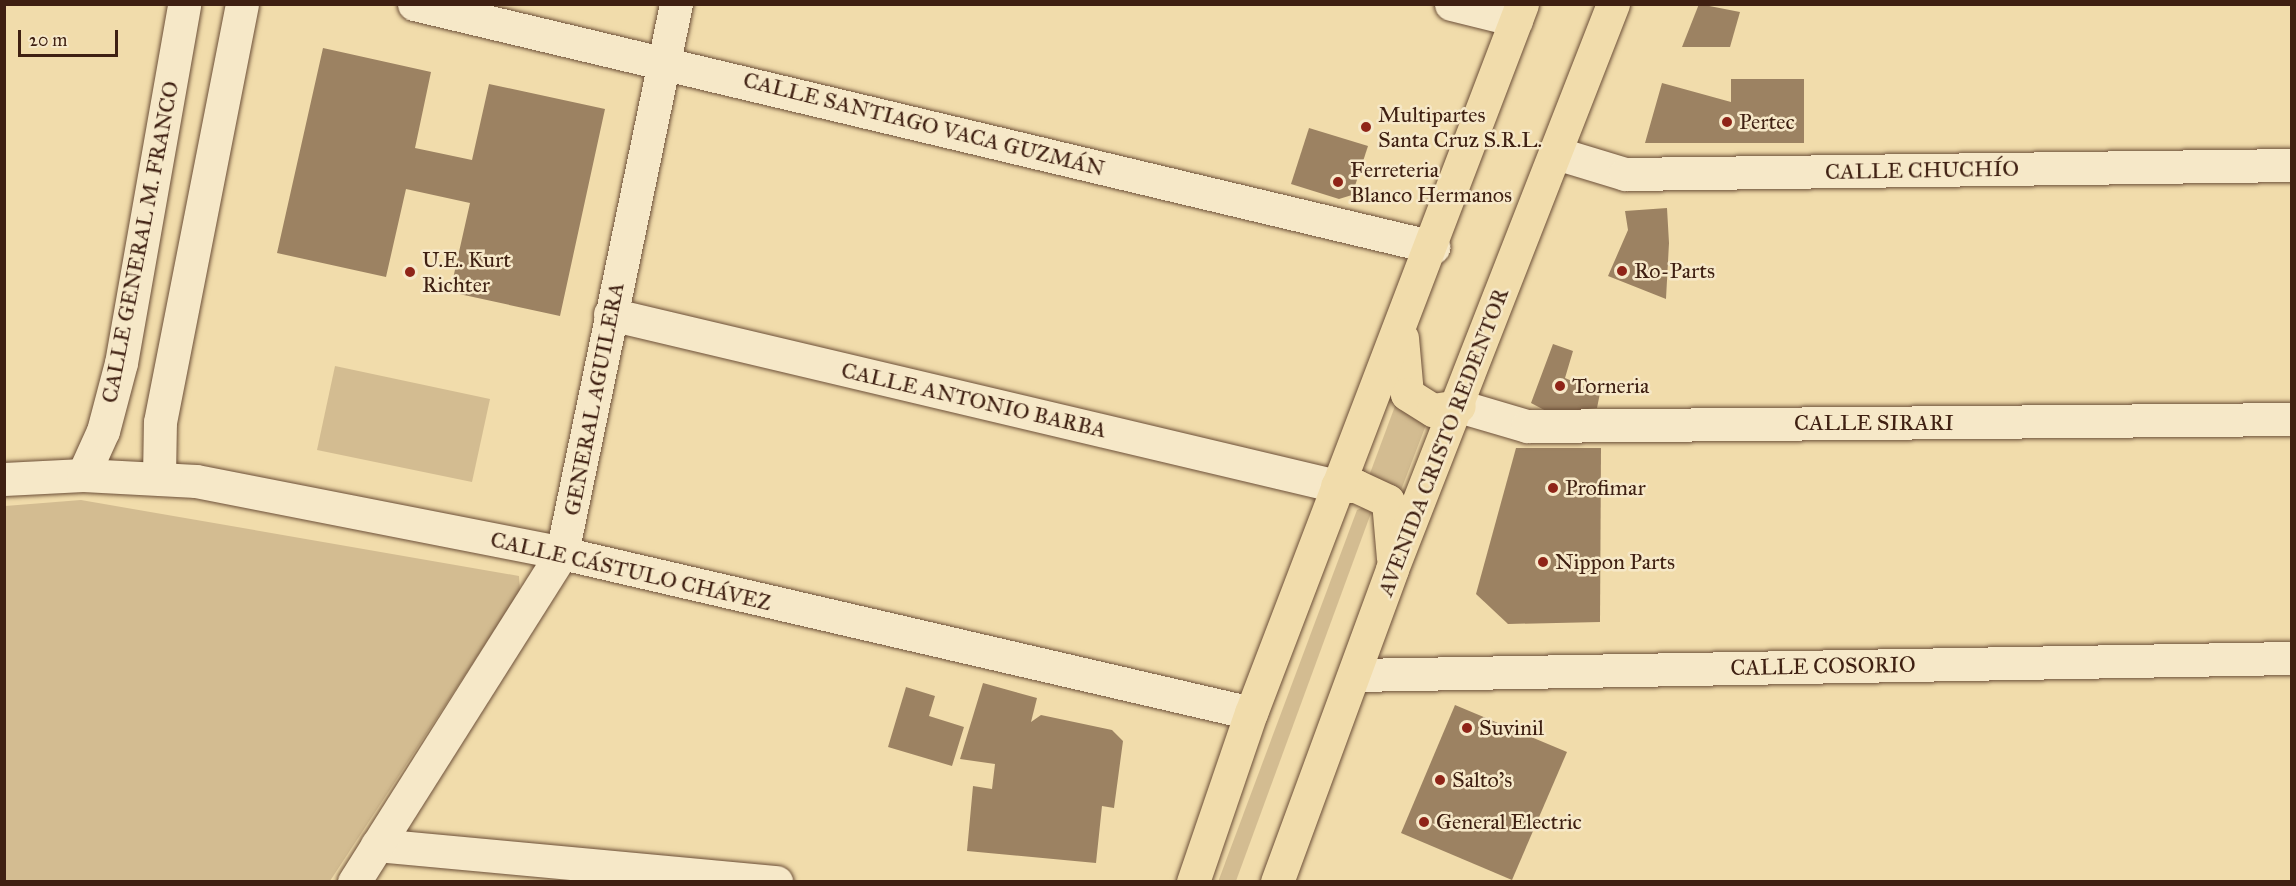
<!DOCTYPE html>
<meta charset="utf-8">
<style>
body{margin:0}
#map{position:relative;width:2296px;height:886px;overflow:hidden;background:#f1dcab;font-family:"IM FELL Great Primer",serif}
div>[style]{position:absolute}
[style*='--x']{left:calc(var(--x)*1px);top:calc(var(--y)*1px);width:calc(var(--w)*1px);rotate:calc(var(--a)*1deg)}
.green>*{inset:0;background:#d3bc91}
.building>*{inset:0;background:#9c8262}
.roads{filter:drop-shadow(0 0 2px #6c4f38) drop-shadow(0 0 2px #6c4f38)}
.minor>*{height:33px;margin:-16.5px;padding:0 16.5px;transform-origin:16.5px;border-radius:16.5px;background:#f6e8c8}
.major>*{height:33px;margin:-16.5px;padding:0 16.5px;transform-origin:16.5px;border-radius:16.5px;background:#f1dcab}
.dots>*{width:16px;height:16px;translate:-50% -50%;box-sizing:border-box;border:3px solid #f6e8c8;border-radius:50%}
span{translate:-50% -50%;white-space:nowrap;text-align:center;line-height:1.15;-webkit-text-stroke:5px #f6e8c8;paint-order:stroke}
.poi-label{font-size:22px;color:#3f2012}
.left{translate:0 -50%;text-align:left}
.street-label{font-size:22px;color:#3f2012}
.frame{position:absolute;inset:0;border:6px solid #3f2012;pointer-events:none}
.scale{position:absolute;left:18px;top:30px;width:100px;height:27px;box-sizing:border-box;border:3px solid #3f2012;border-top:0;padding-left:8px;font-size:18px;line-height:21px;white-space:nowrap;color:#3f2012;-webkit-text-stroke:4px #f6e8c8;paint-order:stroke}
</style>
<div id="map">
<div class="green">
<div style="clip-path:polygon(335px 366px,490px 399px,472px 482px,317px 450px)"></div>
<div style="clip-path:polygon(1398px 398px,1429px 417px,1398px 498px,1369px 476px)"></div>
<div style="clip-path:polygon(81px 500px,519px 576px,520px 591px,330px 881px,5px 882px,5px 506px)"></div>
<div style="clip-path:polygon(1366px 506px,1371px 513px,1236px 881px,1218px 882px,1357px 510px)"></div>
</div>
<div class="building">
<div style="clip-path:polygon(1699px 4px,1740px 12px,1730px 47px,1682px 47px)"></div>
<div style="clip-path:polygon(323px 48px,431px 72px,415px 148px,472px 160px,489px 84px,605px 109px,560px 316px,450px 292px,470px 203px,406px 189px,386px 277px,277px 253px)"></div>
<div style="clip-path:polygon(1731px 79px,1804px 79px,1804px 143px,1645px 143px,1662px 83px,1731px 102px)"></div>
<div style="clip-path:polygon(1309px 128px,1368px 146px,1352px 195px,1339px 199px,1291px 184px)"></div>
<div style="clip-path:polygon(1667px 208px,1669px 243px,1666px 299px,1608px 276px,1628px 230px,1625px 211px)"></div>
<div style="clip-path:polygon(1553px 344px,1573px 351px,1565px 378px,1600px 393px,1597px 408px,1550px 413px,1531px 403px)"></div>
<div style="clip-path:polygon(1516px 448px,1601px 448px,1600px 622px,1508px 624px,1476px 594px)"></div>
<div style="clip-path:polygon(983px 683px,1037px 698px,1031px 722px,1041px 715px,1112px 730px,1123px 741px,1114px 808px,1102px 806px,1096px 863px,967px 851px,973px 786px,992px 789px,995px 764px,960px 759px)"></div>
<div style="clip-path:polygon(906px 687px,935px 696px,929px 716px,964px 727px,952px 766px,888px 747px)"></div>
<div style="clip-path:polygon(1455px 705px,1567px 752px,1512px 880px,1401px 833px)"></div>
</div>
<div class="roads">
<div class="minor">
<div style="--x:414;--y:4;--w:1048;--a:13.41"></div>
<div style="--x:1451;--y:4;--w:67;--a:13.8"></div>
<div style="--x:1556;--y:153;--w:72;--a:16.9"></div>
<div style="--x:1625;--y:174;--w:667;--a:-0.77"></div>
<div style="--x:610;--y:314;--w:747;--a:13.31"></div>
<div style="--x:1459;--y:406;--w:71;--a:16.4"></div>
<div style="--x:1527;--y:426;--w:765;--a:-0.52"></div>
<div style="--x:83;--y:475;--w:48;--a:-65.6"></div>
<div style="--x:103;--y:431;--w:70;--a:-75.2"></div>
<div style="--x:121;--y:363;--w:364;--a:-80"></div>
<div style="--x:159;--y:477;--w:55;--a:-89"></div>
<div style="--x:160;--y:422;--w:426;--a:-78.9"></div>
<div style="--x:4;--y:479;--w:79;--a:-2.9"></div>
<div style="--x:83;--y:475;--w:113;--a:3"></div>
<div style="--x:196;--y:481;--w:373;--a:11.1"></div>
<div style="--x:562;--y:553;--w:707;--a:13.07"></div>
<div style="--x:1355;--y:675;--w:937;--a:-1.04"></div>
<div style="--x:377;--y:845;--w:401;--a:5.3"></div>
<div style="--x:354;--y:882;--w:389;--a:-57.7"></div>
<div style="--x:562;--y:553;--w:561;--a:-78.27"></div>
</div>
<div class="major">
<div style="--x:1402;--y:338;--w:56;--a:84.9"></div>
<div style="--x:1407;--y:394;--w:31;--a:32"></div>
<div style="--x:1433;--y:410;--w:26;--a:-9"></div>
<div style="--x:1337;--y:486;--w:19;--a:0"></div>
<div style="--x:1356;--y:486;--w:35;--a:25"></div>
<div style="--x:1388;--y:501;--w:57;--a:85"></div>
<div style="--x:1193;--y:882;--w:179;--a:-71.1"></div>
<div style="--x:1251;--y:713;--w:759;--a:-69.08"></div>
<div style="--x:1277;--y:882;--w:333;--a:-69.8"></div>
<div style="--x:1392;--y:569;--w:607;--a:-68.64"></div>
</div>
</div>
<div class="dots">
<div style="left:1727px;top:122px;background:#8f2418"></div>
<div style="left:1366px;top:127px;background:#8f2418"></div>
<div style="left:1338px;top:182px;background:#8f2418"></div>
<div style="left:1622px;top:271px;background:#8f2418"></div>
<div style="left:410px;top:272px;background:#8f2418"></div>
<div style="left:1560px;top:386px;background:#8f2418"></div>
<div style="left:1553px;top:488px;background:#8f2418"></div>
<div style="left:1543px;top:562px;background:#8f2418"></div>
<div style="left:1467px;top:728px;background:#8f2418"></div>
<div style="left:1440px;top:780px;background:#8f2418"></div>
<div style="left:1424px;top:822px;background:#8f2418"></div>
</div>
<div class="poi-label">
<span class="left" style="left:1378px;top:127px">Multipartes<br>Santa Cruz S.R.L.</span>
<span class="left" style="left:1739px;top:122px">Pertec</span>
<span class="left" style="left:1350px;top:182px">Ferreteria<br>Blanco Hermanos</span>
<span class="left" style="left:422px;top:272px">U.E. Kurt<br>Richter</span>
<span class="left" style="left:1634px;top:271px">Ro-Parts</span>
<span class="left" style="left:1572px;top:386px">Torneria</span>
<span class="left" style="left:1565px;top:488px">Profimar</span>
<span class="left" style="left:1555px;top:562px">Nippon Parts</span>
<span class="left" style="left:1479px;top:728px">Suvinil</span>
<span class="left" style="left:1452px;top:780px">Salto's</span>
<span class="left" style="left:1436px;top:822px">General Electric</span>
</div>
<div class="street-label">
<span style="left:924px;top:124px;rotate:14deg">CALLE SANTIAGO VACA GUZMÁN</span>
<span style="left:1922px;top:170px;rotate:-1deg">CALLE CHUCHÍO</span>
<span style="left:140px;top:242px;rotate:-79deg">CALLE GENERAL M. FRANCO</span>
<span style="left:594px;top:399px;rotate:-79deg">GENERAL AGUILERA</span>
<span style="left:974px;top:400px;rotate:13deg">CALLE ANTONIO BARBA</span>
<span style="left:1874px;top:423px">CALLE SIRARI</span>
<span style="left:1443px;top:442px;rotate:-69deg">AVENIDA CRISTO REDENTOR</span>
<span style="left:631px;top:571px;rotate:13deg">CALLE CÁSTULO CHÁVEZ</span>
<span style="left:1823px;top:666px;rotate:-1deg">CALLE COSORIO</span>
</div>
<div class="frame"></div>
<div class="scale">20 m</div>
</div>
